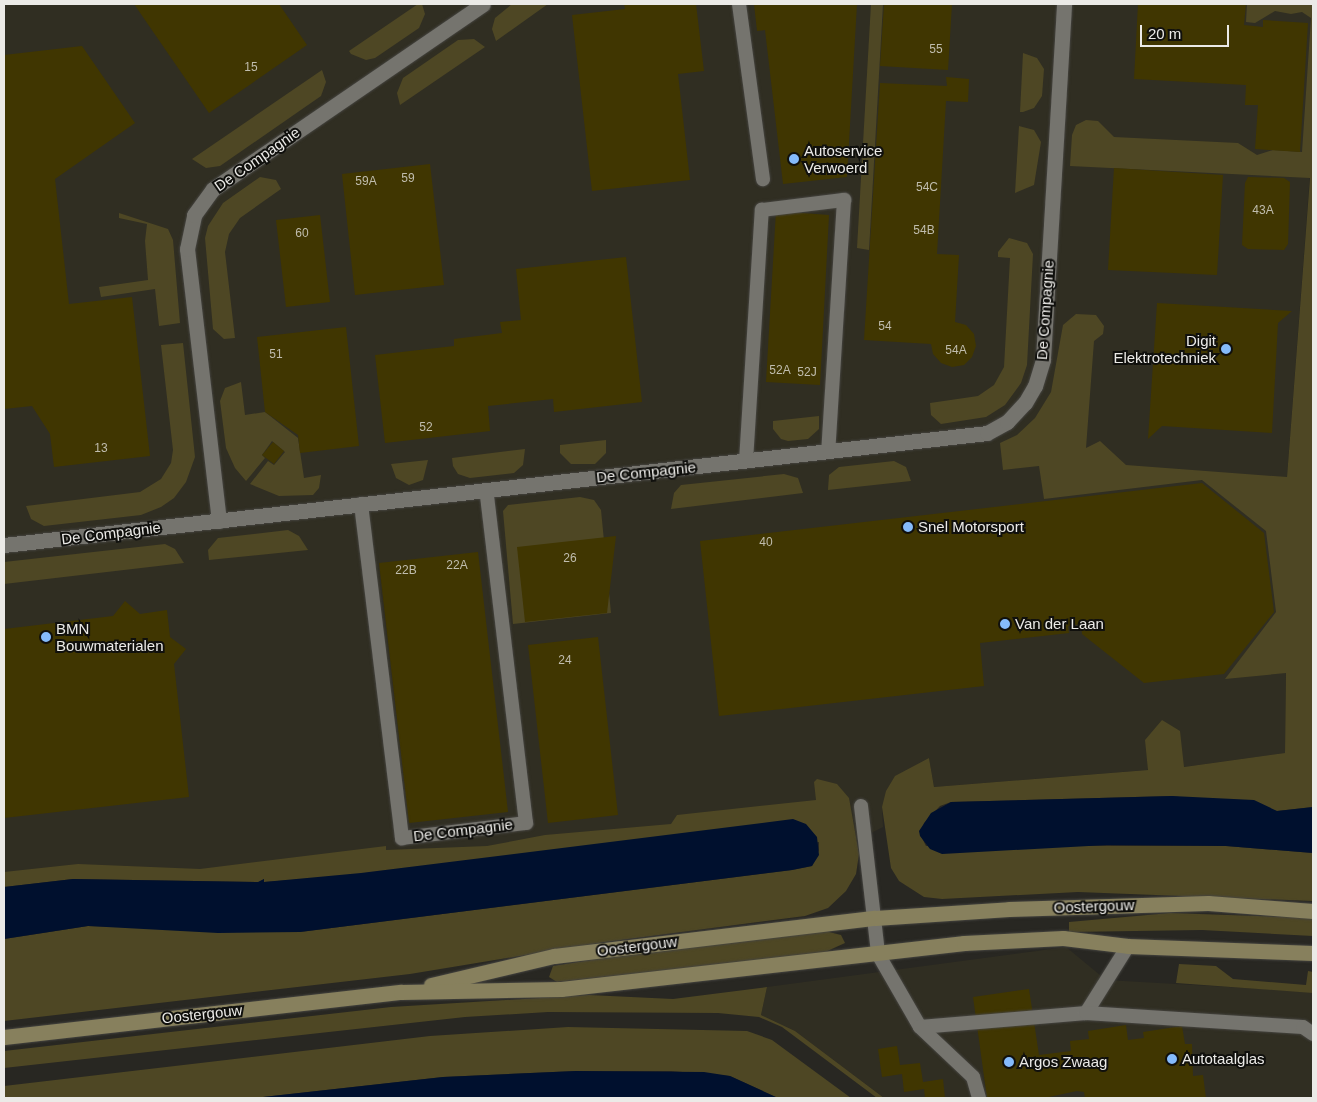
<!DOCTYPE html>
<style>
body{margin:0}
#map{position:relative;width:1317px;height:1102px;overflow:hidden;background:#282722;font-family:Helvetica,sans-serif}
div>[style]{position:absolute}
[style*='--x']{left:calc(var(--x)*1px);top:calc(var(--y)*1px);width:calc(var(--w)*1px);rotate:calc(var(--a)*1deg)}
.built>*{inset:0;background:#302e22}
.green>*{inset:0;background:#4e4724}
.water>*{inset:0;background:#00102e}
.building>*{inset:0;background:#403601}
.roads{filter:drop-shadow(0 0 1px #454440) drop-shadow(0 0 1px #454440)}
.service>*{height:14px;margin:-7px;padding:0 7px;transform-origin:7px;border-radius:7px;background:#75746e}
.minor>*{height:15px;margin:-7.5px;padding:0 7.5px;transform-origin:7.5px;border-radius:7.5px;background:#75746e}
.secondary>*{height:15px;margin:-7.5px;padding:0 7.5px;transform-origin:7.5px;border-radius:7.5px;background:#87805d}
.dots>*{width:14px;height:14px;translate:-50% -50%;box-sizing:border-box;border:2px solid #10100d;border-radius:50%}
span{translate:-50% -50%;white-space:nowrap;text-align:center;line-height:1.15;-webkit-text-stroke:4px #10100d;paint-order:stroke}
.number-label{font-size:12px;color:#c0bdae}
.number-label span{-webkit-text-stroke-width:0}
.poi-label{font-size:15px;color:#ebeae7}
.left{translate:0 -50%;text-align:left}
.right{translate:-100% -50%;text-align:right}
.street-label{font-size:15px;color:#ebeae7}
.frame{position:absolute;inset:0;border:5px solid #ebeae7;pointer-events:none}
.scale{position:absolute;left:1140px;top:25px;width:89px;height:22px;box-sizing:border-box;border:2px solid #ebeae7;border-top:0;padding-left:6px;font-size:15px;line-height:18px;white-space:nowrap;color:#ebeae7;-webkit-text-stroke:4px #10100d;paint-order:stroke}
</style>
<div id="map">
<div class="built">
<div style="clip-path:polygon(4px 4px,1313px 4px,1311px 160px,1287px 477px,1277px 477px,1286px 672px,1285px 753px,1184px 767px,934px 787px,929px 758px,882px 807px,883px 827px,857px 840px,361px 873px,73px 879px,4px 887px)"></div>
<div style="clip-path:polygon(1066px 947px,1106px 980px,1313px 992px,1313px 1098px,884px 1098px,795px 1031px,761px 1015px,767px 987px)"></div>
</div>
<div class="green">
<div style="clip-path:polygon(418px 4px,422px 4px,425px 14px,419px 28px,375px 58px,366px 60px,351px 54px,349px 51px)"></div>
<div style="clip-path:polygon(512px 4px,548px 4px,496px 41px,492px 29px,495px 18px)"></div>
<div style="clip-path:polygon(871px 4px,883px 4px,869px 250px,857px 248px)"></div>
<div style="clip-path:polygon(1247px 4px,1313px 4px,1313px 807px,1277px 811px,1172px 796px,951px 802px,940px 806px,924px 823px,921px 836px,926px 846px,1226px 846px,1313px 853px,1313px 901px,1078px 892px,942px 899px,924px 897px,899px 881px,891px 868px,882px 807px,886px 791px,895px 776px,929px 758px,934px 787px,1148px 770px,1145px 740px,1162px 720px,1180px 731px,1184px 767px,1285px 753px,1286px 673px,1225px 679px,1276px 612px,1266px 531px,1202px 480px,1044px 499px,1039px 466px,1003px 470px,1000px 443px,1017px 435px,1035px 418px,1051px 392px,1063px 325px,1076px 314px,1096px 315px,1104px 326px,1103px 334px,1094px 341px,1086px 448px,1100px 441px,1126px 465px,1287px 477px,1310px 178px,1070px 166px,1072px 135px,1076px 125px,1086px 120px,1098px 121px,1114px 137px,1238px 143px,1257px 155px,1273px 150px,1302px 152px,1311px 18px,1302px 12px,1291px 14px,1275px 11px,1255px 23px,1246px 22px)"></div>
<div style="clip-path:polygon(474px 39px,485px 47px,400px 105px,397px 93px,403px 78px,458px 40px)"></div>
<div style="clip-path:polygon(1023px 53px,1037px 58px,1044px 69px,1042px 96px,1034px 108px,1023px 112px,1020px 112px)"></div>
<div style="clip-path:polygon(322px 70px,326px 82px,321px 96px,220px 166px,206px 168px,192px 159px)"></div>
<div style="clip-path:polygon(1019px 126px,1034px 130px,1041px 142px,1034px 185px,1015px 193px)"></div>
<div style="clip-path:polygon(260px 177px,276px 180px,281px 189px,240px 218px,229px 234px,225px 252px,235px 338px,224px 339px,213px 329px,205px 238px,208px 226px,223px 203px)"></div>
<div style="clip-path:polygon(119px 213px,168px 229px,173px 240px,180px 323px,159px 326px,155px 289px,101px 297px,99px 287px,148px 280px,145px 241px,147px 224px,119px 218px)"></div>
<div style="clip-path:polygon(1009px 238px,1027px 243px,1033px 254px,1027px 365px,1021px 383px,1005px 405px,986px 417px,941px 424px,931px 415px,930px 403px,978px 396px,994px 385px,1004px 367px,1010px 258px,998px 257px,998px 252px)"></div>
<div style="clip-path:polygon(183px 343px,195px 457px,186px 482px,174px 498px,161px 507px,141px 515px,44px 526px,31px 519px,26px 506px,140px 492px,161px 479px,171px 463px,173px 450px,161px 345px)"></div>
<div style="clip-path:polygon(241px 382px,245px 415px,265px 412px,298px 438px,304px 478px,321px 475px,319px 488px,313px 495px,279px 496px,250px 484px,268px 461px,274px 465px,285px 452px,272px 441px,262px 455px,265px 458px,246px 481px,235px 468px,226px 448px,220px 401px,225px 388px)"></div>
<div style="clip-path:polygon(819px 416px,819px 429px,808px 439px,788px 441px,781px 439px,773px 429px,773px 421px)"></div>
<div style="clip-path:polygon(606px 440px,606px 453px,595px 464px,571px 464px,560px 453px,560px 445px)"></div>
<div style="clip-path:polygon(525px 449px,523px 465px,514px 473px,470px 478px,458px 474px,453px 466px,452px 458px)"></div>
<div style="clip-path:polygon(428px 460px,423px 480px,409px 485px,396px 478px,391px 464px)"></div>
<div style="clip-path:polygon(894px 461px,906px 467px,911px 481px,828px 490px,829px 475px,839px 467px)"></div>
<div style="clip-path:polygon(784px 474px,798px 478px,803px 493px,671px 509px,674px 493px,681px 485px)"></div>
<div style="clip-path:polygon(580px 497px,594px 500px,601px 510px,611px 613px,513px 624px,503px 511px,508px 505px)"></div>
<div style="clip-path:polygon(288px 530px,299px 536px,308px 550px,209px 560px,208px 550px,218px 538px)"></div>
<div style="clip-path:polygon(165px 544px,175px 549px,184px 563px,4px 584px,4px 562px)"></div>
<div style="clip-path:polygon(817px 779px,837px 784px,849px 798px,859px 854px,856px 874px,846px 891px,828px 908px,805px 916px,605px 942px,410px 974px,4px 1021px,4px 939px,88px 926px,300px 932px,792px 870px,812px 866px,819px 850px,819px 842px,264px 882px,264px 879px,259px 882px,73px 879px,4px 887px,4px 872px,78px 864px,200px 869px,386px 846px,386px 850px,487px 846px,545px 835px,671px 824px,677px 815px,816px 800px,814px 782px)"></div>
<div style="clip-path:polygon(1170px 913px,1313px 918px,1313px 936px,1202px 930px,1069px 932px,1069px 922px)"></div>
<div style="clip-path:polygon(825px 931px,841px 935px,845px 943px,823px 953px,557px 982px,549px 977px,553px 966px,635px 953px)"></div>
<div style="clip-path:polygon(1179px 964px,1216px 966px,1233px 979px,1306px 985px,1308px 971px,1313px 972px,1313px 993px,1176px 983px)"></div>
<div style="clip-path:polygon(767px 987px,761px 1015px,795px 1031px,884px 1098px,877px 1098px,782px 1027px,759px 1017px,718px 1013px,548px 1012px,465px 1017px,4px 1068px,4px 1051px,391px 1007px,589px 995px,673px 999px)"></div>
<div style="clip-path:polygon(568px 1027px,747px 1031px,772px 1040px,851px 1098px,778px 1098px,730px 1076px,671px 1071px,576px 1071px,443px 1077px,254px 1098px,4px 1098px,4px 1086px,430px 1036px)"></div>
</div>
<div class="water">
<div style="clip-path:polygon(1172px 796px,1254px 800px,1277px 811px,1313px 807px,1313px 853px,1226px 846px,1107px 845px,942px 854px,930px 849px,920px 836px,919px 831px,931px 813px,951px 802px)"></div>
<div style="clip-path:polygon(793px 819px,806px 824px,817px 837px,819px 855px,812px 866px,792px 870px,300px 932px,218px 933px,88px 926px,4px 939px,4px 887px,73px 879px,258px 882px,264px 879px,264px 882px,361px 873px)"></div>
<div style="clip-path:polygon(576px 1071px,704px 1072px,730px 1076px,778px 1098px,254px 1098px,443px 1077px)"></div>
</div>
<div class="building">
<div style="clip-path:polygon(134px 4px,279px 4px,307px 45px,209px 113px)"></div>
<div style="clip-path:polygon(624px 4px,696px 4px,704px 71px,678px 74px,690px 180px,592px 191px,572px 15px,625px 9px)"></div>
<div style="clip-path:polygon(754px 4px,857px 4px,847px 177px,783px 184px,765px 30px,757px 31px)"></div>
<div style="clip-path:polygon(884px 4px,952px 4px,948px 70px,880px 66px)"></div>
<div style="clip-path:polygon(1138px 4px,1246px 4px,1244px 25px,1263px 27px,1263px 20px,1308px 23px,1300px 152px,1255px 149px,1258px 105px,1245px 105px,1246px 85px,1134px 79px)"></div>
<div style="clip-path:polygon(82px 46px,135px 123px,55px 179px,69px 304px,132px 297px,150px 456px,54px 467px,50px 434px,32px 406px,4px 409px,4px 55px)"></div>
<div style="clip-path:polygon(946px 77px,969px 79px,968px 102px,946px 101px,937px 254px,959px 255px,955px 322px,966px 325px,974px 334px,976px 346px,972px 357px,964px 365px,952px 367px,941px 363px,933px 354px,931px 344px,864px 340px,880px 83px,947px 86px)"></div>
<div style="clip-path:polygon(430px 164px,444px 285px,355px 295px,342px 174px)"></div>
<div style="clip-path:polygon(1114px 168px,1223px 175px,1217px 275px,1108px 270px)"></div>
<div style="clip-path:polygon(1248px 177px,1284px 178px,1290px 182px,1288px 244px,1284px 250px,1248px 249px,1242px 245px,1245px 183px)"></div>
<div style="clip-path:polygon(776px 211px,829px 215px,820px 385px,766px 382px)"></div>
<div style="clip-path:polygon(320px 215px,330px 302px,286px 307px,276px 220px)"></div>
<div style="clip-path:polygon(626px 257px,642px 402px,554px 412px,553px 399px,488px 406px,490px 431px,385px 443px,375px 355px,454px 346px,454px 339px,502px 333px,500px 322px,521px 320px,516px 269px)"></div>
<div style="clip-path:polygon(1157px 303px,1292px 311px,1278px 323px,1272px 433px,1162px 426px,1148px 439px)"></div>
<div style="clip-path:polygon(346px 327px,359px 446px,300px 453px,298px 435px,265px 412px,257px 337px)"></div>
<div style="clip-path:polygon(273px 442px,284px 451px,274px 464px,262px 455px)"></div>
<div style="clip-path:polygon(1202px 483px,1264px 533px,1274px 612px,1224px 674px,1144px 683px,1082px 634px,1081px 624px,1068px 626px,1069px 633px,980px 643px,984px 686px,719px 716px,700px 541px)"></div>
<div style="clip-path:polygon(616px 536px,607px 613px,525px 622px,517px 547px)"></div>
<div style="clip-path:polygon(478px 552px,508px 812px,409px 823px,379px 563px)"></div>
<div style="clip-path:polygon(125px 601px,140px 614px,167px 610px,170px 637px,186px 649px,174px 664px,189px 797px,4px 818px,4px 629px,113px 616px)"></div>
<div style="clip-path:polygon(598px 637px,618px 815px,548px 823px,528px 645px)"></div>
<div style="clip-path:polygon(1029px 989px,1039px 1055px,1071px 1051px,1070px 1041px,1089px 1039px,1088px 1031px,1126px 1025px,1128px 1040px,1144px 1038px,1143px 1032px,1182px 1026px,1185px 1044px,1192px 1044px,1193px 1076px,1203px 1075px,1206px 1098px,1085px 1098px,1084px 1092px,1077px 1091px,1044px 1098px,987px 1098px,973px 997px)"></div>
<div style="clip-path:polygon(897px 1046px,900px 1065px,920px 1063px,923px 1082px,943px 1079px,945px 1098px,925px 1098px,924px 1089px,904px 1092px,902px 1074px,882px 1077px,878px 1049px)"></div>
</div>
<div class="roads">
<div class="service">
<div style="--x:739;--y:4;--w:177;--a:82.2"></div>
<div style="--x:746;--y:461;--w:252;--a:-86.4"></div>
<div style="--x:762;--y:210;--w:83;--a:-7"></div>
<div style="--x:844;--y:200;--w:252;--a:93.6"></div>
<div style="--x:361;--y:504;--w:337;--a:83"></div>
<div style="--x:402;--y:838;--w:125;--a:-6.9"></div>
<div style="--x:526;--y:823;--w:335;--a:-96.8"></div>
<div style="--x:861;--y:806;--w:149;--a:83.4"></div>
<div style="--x:878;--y:954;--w:84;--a:60.1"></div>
<div style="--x:920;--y:1027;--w:167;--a:-4.8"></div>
<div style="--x:1086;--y:1013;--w:79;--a:-57.9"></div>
<div style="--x:1086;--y:1013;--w:217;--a:3.7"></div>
<div style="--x:1303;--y:1027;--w:12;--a:35"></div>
<div style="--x:920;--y:1027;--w:73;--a:43.3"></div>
<div style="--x:973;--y:1077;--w:22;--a:74"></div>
</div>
<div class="minor">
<div style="--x:219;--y:521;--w:274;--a:-96.7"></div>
<div style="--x:187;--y:249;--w:35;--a:-78"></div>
<div style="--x:194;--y:215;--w:32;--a:-54"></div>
<div style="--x:213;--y:189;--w:327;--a:-34.4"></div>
<div style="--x:4;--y:545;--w:989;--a:-6.5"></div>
<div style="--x:987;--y:433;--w:23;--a:-29"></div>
<div style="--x:1007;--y:422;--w:26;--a:-47"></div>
<div style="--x:1025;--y:403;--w:20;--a:-60"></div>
<div style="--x:1035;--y:386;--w:28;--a:-73"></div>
<div style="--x:1043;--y:359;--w:356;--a:-86.6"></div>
</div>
<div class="secondary">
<div style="--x:431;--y:985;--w:126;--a:-13.3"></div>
<div style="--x:554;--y:956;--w:323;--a:-6.8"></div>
<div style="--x:875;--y:918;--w:134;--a:-3.8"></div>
<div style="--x:1009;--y:909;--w:199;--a:-1.7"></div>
<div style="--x:1208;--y:903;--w:105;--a:4.4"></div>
<div style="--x:4;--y:1037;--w:400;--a:-6.5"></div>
<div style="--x:401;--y:992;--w:160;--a:-1.1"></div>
<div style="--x:561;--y:989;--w:406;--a:-6.5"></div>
<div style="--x:964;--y:943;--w:99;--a:-2.9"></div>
<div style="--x:1063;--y:938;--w:65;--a:7"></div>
<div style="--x:1128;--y:946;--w:185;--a:2.2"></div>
</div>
</div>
<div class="dots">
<div style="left:794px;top:159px;background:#85bbfb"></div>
<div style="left:1226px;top:349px;background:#85bbfb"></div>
<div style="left:908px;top:527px;background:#85bbfb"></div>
<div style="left:1005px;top:624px;background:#85bbfb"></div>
<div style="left:46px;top:637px;background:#85bbfb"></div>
<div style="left:1172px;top:1059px;background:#85bbfb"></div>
<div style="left:1009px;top:1062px;background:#85bbfb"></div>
</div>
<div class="number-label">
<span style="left:936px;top:50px">55</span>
<span style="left:251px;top:68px">15</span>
<span style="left:408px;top:179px">59</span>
<span style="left:366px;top:182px">59A</span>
<span style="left:927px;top:188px">54C</span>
<span style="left:1263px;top:211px">43A</span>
<span style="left:924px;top:231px">54B</span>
<span style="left:302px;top:234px">60</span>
<span style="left:885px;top:327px">54</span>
<span style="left:956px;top:351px">54A</span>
<span style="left:276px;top:355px">51</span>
<span style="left:780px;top:371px">52A</span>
<span style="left:807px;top:373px">52J</span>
<span style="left:426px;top:428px">52</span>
<span style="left:101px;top:449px">13</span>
<span style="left:766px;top:543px">40</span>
<span style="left:570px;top:559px">26</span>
<span style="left:457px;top:566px">22A</span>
<span style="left:406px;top:571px">22B</span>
<span style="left:565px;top:661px">24</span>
</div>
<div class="poi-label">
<span class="left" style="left:804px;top:159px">Autoservice<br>Verwoerd</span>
<span class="right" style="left:1216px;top:349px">Digit<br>Elektrotechniek</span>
<span class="left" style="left:918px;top:527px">Snel Motorsport</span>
<span class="left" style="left:1015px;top:624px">Van der Laan</span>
<span class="left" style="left:56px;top:637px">BMN<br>Bouwmaterialen</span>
<span class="left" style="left:1182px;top:1059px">Autotaalglas</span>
<span class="left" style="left:1019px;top:1062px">Argos Zwaag</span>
</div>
<div class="street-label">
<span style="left:257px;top:159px;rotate:-35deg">De Compagnie</span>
<span style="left:1045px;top:310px;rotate:-86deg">De Compagnie</span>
<span style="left:646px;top:472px;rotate:-6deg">De Compagnie</span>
<span style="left:111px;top:533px;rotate:-7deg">De Compagnie</span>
<span style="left:463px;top:830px;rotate:-7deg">De Compagnie</span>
<span style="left:1094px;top:906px;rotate:-2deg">Oostergouw</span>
<span style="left:637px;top:946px;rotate:-7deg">Oostergouw</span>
<span style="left:202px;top:1014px;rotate:-6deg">Oostergouw</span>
</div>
<div class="frame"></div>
<div class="scale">20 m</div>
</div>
